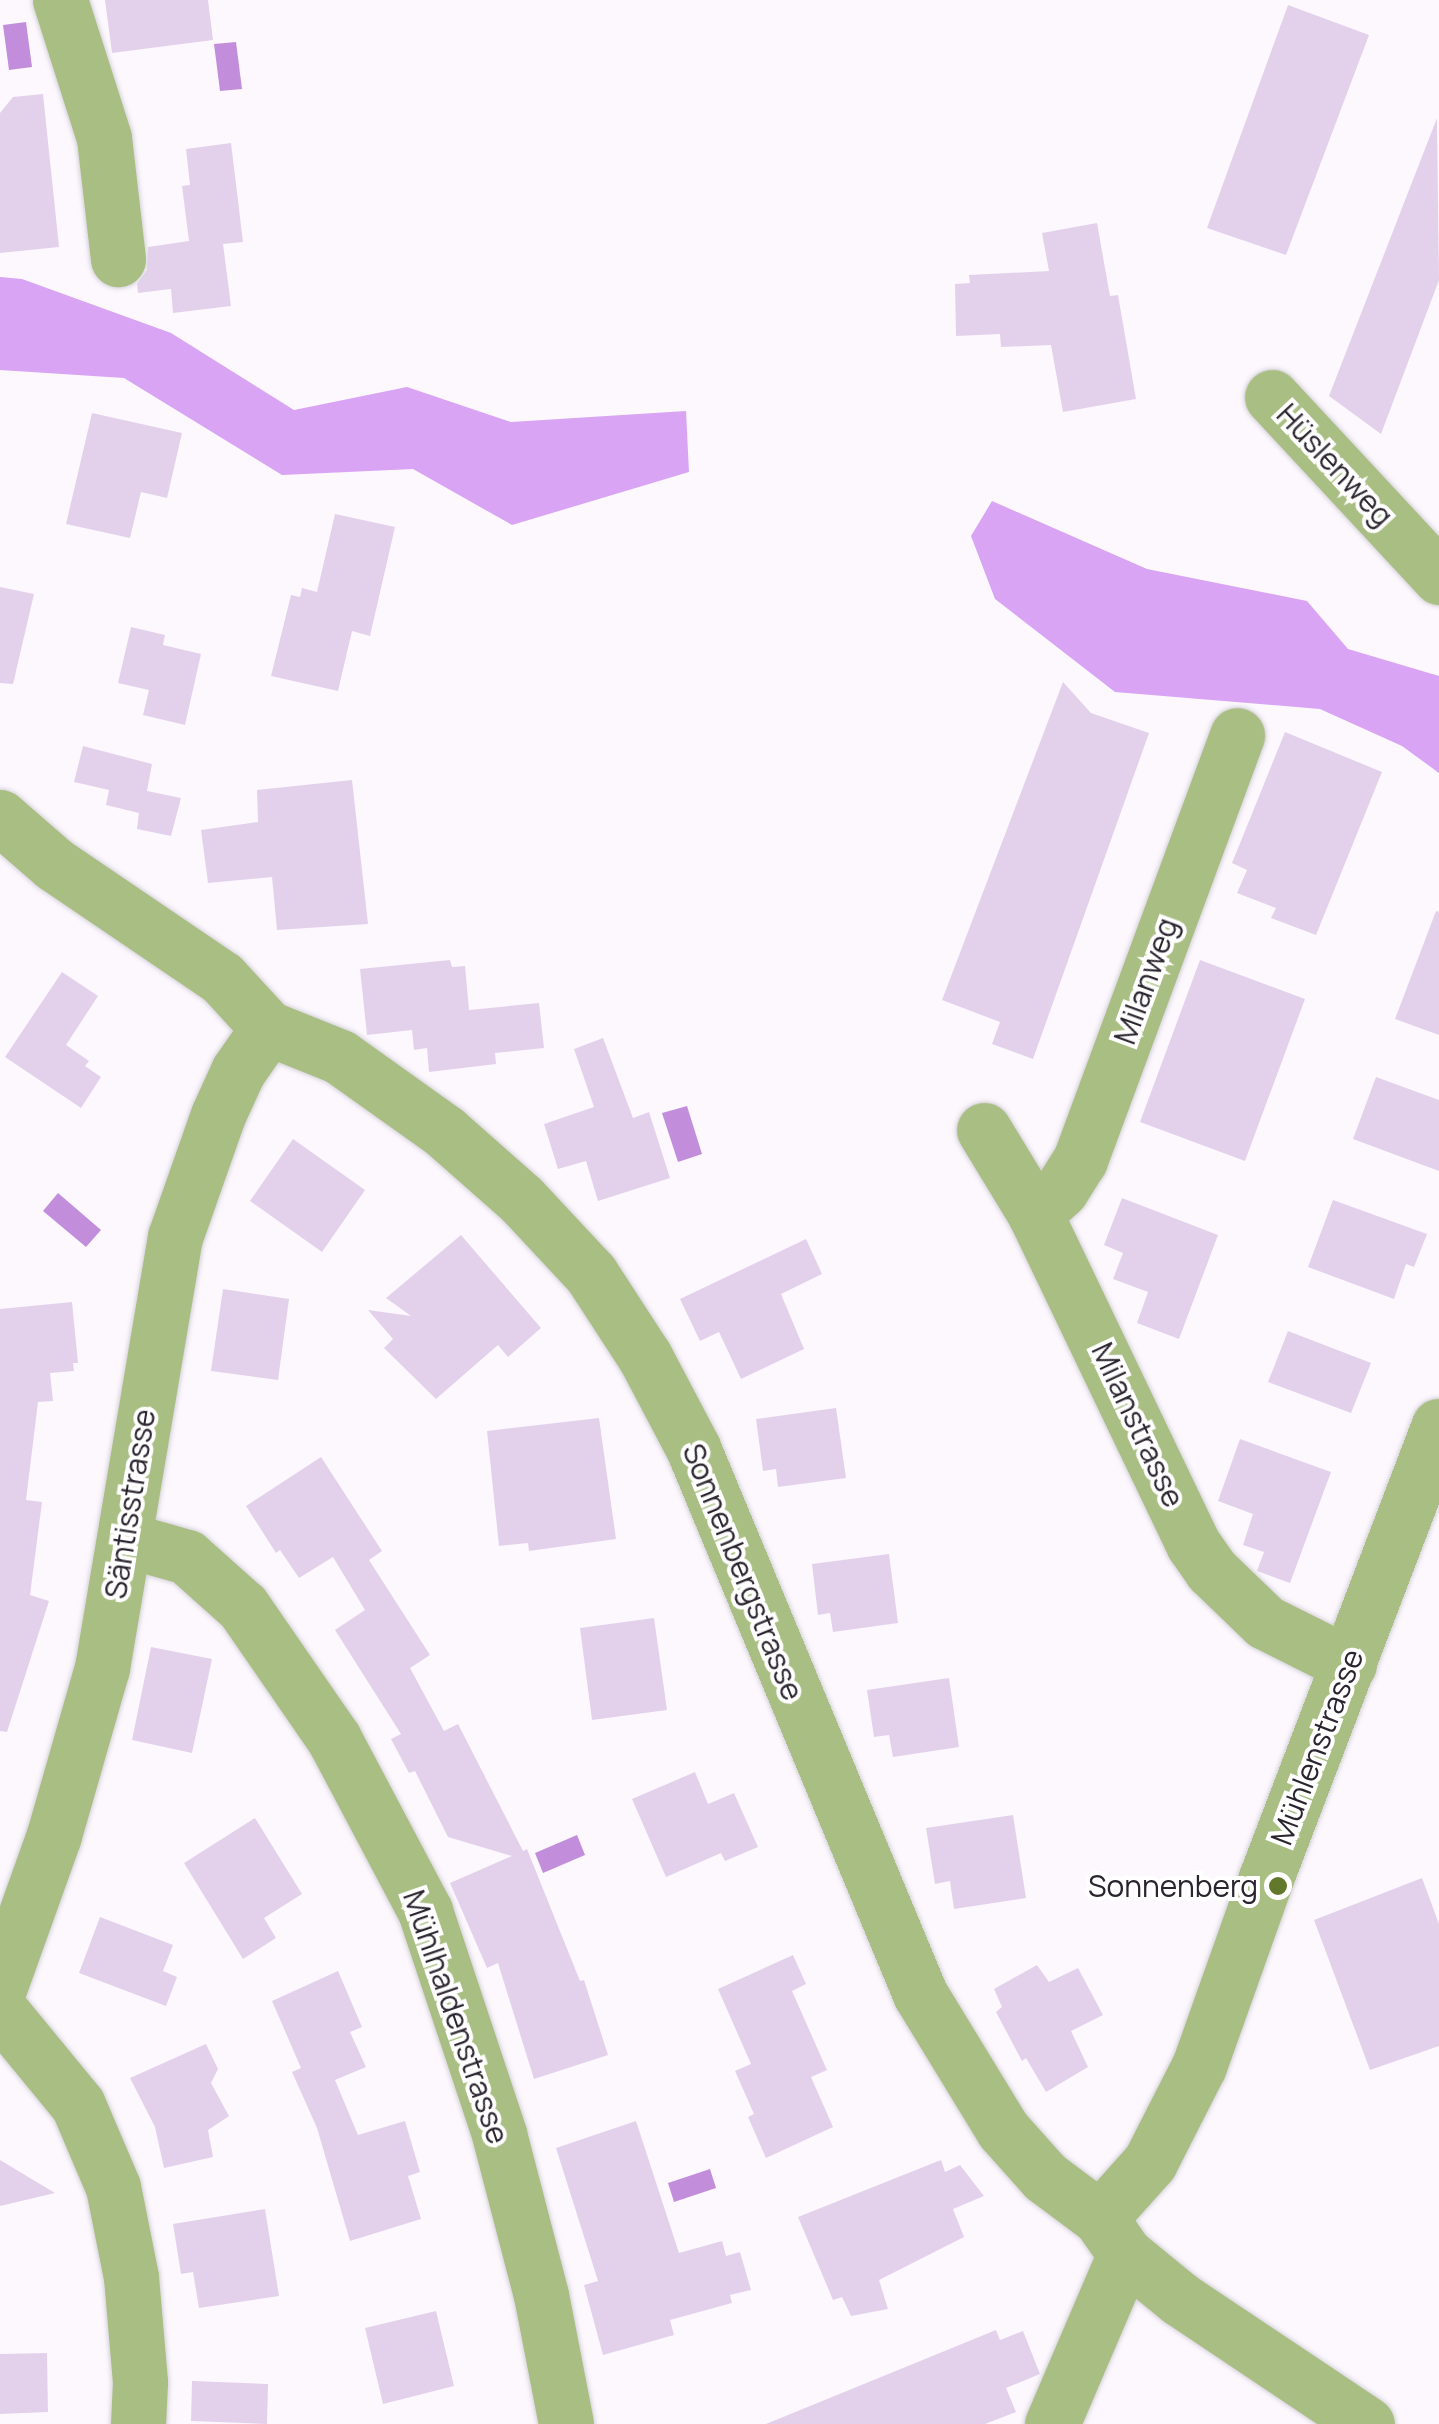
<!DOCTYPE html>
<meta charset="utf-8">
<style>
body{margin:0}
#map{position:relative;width:1439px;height:2424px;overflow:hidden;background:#fcf8fe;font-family:Manrope,sans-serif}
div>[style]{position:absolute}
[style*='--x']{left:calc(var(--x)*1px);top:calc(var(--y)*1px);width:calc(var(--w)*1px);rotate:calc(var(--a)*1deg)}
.forest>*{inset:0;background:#d9a4f3}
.water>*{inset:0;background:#c28edc}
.building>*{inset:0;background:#e3d1ec}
.roads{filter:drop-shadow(0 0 2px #d6d2d9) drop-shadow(0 0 2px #d6d2d9)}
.minor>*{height:55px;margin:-27.5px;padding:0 27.5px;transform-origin:27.5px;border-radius:27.5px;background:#a9be83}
.dots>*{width:28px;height:28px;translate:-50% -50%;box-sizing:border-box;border:5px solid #fff;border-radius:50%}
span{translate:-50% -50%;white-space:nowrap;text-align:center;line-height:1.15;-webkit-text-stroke:8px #fff;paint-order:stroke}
.street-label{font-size:30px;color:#2a242e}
.poi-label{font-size:30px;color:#2a242e}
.right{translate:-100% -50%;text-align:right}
</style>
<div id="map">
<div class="forest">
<div style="clip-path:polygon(0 277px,22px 279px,171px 333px,294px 410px,407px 387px,511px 422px,686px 411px,689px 472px,512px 525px,413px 469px,282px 475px,124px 378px,0 370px)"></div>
<div style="clip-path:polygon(992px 501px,1147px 569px,1307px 601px,1348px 649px,1439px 676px,1439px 773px,1402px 746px,1320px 709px,1115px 692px,995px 599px,971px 536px)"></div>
</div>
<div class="water">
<div style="clip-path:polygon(26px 22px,32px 67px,9px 70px,3px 25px)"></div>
<div style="clip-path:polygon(236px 42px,242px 89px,220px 91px,214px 44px)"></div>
<div style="clip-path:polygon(687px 1106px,702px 1154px,678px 1162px,662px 1113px)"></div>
<div style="clip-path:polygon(58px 1193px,101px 1230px,86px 1247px,43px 1211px)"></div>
<div style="clip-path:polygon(577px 1835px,585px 1855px,543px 1873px,535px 1853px)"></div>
<div style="clip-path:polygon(710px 2169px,716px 2188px,674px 2202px,668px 2183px)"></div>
</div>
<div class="building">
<div style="clip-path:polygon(105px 0,208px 0,213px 40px,112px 53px)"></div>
<div style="clip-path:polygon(1288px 5px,1369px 35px,1286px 255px,1207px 228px)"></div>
<div style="clip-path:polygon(43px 94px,59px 247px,0 253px,0 113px,13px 97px)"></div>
<div style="clip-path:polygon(1437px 118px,1439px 280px,1381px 434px,1329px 396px)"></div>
<div style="clip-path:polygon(231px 143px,243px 242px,223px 244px,231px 306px,173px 313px,171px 289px,138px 293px,137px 284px,147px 270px,148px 247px,189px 241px,182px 186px,190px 185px,186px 149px)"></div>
<div style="clip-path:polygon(1097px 223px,1110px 296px,1118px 295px,1136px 399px,1063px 412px,1051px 345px,1001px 347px,1000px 334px,956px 336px,955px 284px,970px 283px,969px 275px,1049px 271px,1042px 233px)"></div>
<div style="clip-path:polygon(92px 413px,182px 433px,167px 498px,141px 492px,130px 538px,66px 524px)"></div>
<div style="clip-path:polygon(335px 514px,395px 527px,370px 636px,352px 631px,338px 691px,271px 676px,291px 595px,300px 597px,302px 588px,317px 592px)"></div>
<div style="clip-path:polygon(0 587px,34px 594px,13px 684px,0 683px)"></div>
<div style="clip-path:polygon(131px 627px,165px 635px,163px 645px,201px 654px,185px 725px,143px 715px,149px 690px,118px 683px)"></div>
<div style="clip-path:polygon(1063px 682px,1091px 713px,1149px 733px,1033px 1059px,992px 1044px,1000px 1022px,942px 1000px)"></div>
<div style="clip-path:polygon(1285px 732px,1382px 772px,1316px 935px,1271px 918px,1276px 908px,1237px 893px,1247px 870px,1232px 863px)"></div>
<div style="clip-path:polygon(83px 746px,152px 764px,147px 791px,181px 798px,171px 836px,137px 829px,139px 813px,106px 805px,109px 790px,74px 782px)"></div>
<div style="clip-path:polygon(352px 780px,368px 924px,277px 930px,272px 877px,208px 883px,201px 830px,258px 822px,257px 790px)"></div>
<div style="clip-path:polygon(1436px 911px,1439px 912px,1439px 1035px,1395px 1019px)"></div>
<div style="clip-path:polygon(450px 960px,452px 967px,465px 966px,469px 1010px,539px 1003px,544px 1048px,495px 1053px,496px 1064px,429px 1072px,427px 1048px,414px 1050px,412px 1030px,367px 1035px,360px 969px)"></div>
<div style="clip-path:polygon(1200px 960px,1305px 999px,1245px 1161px,1140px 1122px)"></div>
<div style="clip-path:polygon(62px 972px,98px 996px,66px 1045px,89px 1061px,85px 1066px,101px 1077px,81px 1108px,5px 1057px)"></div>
<div style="clip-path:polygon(603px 1038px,633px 1118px,649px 1112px,670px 1178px,598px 1201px,586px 1161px,558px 1169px,544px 1124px,594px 1107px,574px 1049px)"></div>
<div style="clip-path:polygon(1376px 1077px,1439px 1100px,1439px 1171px,1353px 1139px)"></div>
<div style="clip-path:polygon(293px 1139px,365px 1190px,322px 1252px,250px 1201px)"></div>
<div style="clip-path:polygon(1122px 1198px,1218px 1235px,1179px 1339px,1137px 1323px,1148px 1292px,1113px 1279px,1123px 1253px,1104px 1245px)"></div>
<div style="clip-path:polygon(1333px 1200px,1427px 1234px,1414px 1267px,1406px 1264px,1394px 1299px,1308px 1267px)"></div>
<div style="clip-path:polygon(461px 1235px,541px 1328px,508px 1357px,498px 1345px,436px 1399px,384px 1348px,393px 1339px,368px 1310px,411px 1316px,386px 1298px)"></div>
<div style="clip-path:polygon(806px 1239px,822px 1274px,781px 1294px,804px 1349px,741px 1379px,719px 1332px,700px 1341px,680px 1299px)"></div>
<div style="clip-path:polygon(223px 1289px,289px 1299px,278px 1380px,211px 1371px)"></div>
<div style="clip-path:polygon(72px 1302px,78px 1363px,73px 1363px,74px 1371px,50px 1373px,53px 1401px,38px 1402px,26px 1500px,42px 1502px,30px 1595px,49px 1601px,7px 1732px,0 1731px,0 1309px)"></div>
<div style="clip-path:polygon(1288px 1331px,1371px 1363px,1351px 1413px,1268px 1382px)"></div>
<div style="clip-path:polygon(836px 1408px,846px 1478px,778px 1487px,776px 1469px,763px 1471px,756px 1419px)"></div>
<div style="clip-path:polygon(599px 1418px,616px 1539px,529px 1551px,528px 1543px,499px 1546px,487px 1431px)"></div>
<div style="clip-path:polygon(1240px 1439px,1331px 1472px,1290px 1583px,1257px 1571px,1264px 1552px,1243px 1545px,1253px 1514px,1218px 1501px)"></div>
<div style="clip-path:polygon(321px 1457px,382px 1551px,369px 1560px,430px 1655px,410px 1668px,444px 1731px,458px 1724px,523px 1851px,527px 1849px,580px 1981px,584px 1980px,608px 2055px,534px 2079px,498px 1963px,487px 1968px,450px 1883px,512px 1856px,448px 1837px,415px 1771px,409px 1773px,391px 1739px,401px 1734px,335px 1630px,365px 1610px,333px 1557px,299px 1578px,280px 1550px,276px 1553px,246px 1506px)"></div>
<div style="clip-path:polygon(889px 1554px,898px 1623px,833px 1632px,830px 1613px,818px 1615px,812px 1564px)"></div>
<div style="clip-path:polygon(654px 1618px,667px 1710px,592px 1720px,580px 1628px)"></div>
<div style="clip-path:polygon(151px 1647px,212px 1659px,192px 1753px,132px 1740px)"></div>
<div style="clip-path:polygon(949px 1678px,959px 1747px,893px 1757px,889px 1735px,874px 1737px,867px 1690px)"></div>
<div style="clip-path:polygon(695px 1772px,708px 1804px,734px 1793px,758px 1847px,725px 1861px,721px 1853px,666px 1877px,632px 1799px)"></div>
<div style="clip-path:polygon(1013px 1815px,1026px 1898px,954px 1909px,950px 1881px,935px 1884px,926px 1828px)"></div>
<div style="clip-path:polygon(255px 1818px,302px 1894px,264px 1918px,276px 1938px,243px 1959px,184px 1863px)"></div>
<div style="clip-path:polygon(1422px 1878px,1439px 1924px,1439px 2046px,1370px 2070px,1314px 1920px)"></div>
<div style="clip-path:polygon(100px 1917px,173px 1945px,163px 1971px,177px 1977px,166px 2006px,79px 1973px)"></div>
<div style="clip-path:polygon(793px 1955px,806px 1984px,792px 1991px,827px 2070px,811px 2077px,833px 2127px,766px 2158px,748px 2117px,754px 2114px,735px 2071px,751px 2064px,718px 1989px)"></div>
<div style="clip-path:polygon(1037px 1965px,1049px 1982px,1078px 1968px,1103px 2015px,1071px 2031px,1088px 2067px,1046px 2092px,1026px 2058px,1022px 2061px,996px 2012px,1002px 2007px,994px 1989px)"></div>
<div style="clip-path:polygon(338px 1971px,362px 2027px,350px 2032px,366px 2067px,335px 2080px,358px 2135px,405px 2121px,420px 2172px,408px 2176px,421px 2219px,350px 2241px,317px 2128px,292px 2072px,301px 2068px,272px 2001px)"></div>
<div style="clip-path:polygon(206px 2044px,218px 2069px,211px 2083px,229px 2116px,208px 2130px,213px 2157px,164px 2168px,155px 2127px,130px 2078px)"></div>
<div style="clip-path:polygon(636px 2121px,679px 2253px,722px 2241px,726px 2256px,740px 2252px,751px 2290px,730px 2295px,732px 2303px,670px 2320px,674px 2335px,603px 2355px,584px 2285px,598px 2281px,556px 2148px)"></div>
<div style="clip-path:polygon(0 2160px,55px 2193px,0 2206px)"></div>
<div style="clip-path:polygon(941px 2160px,945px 2172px,960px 2165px,984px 2196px,953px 2209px,964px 2237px,879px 2280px,888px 2309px,851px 2316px,842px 2297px,833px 2300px,798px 2217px)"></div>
<div style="clip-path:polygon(265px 2209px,279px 2296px,199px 2308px,193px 2272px,181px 2274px,173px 2224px)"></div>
<div style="clip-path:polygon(436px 2311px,454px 2386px,383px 2404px,365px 2328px)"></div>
<div style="clip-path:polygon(996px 2330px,1000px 2340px,1023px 2331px,1040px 2374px,1006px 2388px,1016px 2412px,985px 2424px,766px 2424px)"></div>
<div style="clip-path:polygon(47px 2353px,48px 2412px,0 2414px,0 2354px)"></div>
<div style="clip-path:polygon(192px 2381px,268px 2384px,267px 2424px,191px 2421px)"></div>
</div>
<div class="roads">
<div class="minor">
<div style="--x:60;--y:0;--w:145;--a:72.3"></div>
<div style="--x:104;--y:138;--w:122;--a:83.4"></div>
<div style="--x:1272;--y:397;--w:246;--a:47.1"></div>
<div style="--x:0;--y:817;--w:72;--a:41"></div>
<div style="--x:54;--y:864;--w:203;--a:34.2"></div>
<div style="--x:222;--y:978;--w:68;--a:47.4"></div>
<div style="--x:268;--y:1028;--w:78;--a:21.9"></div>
<div style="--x:340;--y:1057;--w:129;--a:35.5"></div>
<div style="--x:445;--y:1132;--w:101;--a:41.4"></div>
<div style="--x:521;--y:1199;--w:103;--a:47"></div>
<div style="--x:591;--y:1274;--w:99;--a:57"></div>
<div style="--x:645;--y:1357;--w:103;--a:62.2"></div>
<div style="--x:693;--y:1448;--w:591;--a:67.42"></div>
<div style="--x:920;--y:1994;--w:159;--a:58.6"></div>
<div style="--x:1003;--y:2130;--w:63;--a:48.2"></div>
<div style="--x:1045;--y:2177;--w:69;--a:36.7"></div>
<div style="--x:1100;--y:2218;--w:44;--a:55.2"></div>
<div style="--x:1125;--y:2254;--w:71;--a:39.3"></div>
<div style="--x:1180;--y:2299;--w:225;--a:33.8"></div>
<div style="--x:984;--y:1130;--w:98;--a:58.7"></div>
<div style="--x:1035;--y:1214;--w:366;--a:64.4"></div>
<div style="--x:1193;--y:1544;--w:32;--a:55"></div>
<div style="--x:1211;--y:1570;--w:75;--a:43.9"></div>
<div style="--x:1265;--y:1622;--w:94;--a:26.6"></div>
<div style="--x:1035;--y:1214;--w:35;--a:-43"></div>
<div style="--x:1061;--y:1190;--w:36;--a:-58"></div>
<div style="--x:1080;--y:1160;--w:453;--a:-69.7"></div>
<div style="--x:127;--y:1540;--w:62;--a:15.8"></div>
<div style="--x:187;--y:1557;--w:75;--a:41.8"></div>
<div style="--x:243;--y:1607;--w:160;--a:55.4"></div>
<div style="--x:334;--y:1739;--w:195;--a:62.1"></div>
<div style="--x:425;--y:1911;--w:235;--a:71.6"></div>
<div style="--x:499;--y:2134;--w:166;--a:75.4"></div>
<div style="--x:541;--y:2295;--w:131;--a:79"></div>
<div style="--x:0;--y:1986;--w:160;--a:-70.3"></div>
<div style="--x:54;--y:1835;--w:174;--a:-74"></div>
<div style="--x:102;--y:1668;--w:437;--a:-80.4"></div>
<div style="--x:175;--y:1237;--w:129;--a:-70.6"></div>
<div style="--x:218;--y:1115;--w:48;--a:-65.6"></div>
<div style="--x:238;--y:1071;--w:52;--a:-55.1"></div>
<div style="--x:0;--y:2010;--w:123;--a:50.6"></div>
<div style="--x:78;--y:2105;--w:89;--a:66.9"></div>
<div style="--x:113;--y:2187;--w:92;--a:78.7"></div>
<div style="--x:131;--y:2277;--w:105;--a:85.1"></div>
<div style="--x:140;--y:2382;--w:42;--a:92.7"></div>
<div style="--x:1100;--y:2218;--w:75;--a:-48.2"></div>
<div style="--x:1150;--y:2162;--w:108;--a:-63"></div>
<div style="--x:1199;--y:2066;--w:200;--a:-70.4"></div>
<div style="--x:1266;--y:1878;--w:484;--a:-69.1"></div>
<div style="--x:1052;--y:2424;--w:185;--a:-66.8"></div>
</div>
</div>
<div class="dots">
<div style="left:1278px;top:1886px;background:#62792b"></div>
</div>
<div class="street-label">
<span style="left:1335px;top:465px;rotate:47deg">Hüslenweg</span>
<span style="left:1146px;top:981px;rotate:-70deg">Milanweg</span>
<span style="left:1138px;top:1425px;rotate:65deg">Milanstrasse</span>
<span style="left:130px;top:1504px;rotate:-81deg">Säntisstrasse</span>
<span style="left:743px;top:1572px;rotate:68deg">Sonnenbergstrasse</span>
<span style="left:1317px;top:1747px;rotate:-69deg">Mühlenstrasse</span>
<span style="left:456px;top:2017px;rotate:71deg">Mühlhaldenstrasse</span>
</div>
<div class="poi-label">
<span class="right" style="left:1258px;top:1886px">Sonnenberg</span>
</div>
</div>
